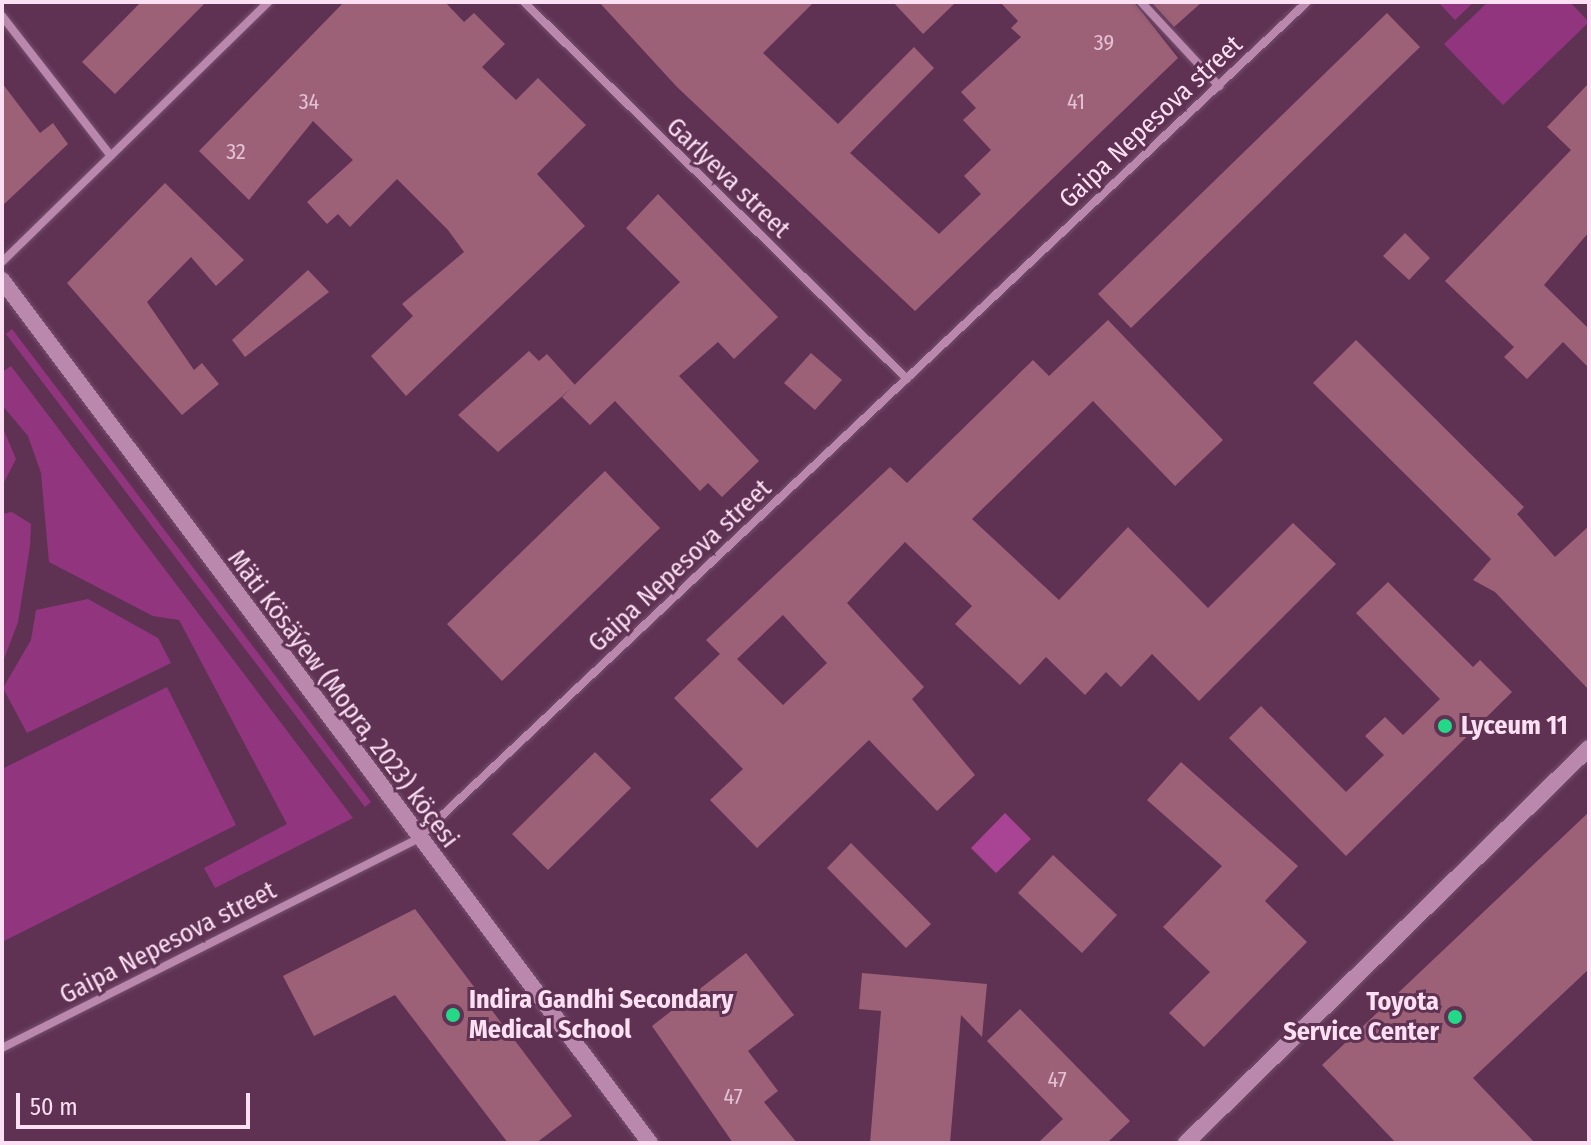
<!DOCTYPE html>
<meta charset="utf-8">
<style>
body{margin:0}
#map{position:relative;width:1591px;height:1145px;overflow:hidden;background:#5f3254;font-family:"Fira Sans Condensed",sans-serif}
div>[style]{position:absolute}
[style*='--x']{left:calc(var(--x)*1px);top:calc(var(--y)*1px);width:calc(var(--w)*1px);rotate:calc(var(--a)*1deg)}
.green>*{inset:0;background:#92357f}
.forest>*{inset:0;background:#a84493}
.building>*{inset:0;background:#9c6177}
.roads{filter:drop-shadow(0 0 2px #77506d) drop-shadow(0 0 2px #77506d)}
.street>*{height:8px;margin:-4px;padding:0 4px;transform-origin:4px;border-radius:4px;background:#bb88ad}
.secondary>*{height:16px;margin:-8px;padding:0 8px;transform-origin:8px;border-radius:8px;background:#bb88ad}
.dots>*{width:22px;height:22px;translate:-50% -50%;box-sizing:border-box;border:4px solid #5f3254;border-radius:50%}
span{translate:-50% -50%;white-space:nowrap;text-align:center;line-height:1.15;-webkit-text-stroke:6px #5f3254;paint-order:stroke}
.number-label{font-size:22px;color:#e3c0d3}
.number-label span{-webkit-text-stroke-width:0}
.street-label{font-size:26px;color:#fbdff2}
.poi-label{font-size:26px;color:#fbdff2;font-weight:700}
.left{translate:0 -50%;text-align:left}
.right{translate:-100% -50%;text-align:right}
.frame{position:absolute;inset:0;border:4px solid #fbdff2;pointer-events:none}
.scale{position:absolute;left:16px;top:1093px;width:234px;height:36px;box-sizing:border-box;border:4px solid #fbdff2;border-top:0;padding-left:10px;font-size:24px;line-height:28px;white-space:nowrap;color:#fbdff2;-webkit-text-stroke:6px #5f3254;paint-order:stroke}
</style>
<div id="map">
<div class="green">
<div style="clip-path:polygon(1438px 2px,1474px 2px,1455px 20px)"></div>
<div style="clip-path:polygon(1488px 2px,1570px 2px,1589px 22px,1503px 105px,1444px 44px)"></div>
<div style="clip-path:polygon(12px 329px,371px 802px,365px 807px,6px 334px)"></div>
<div style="clip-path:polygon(11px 366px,353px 818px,215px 888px,204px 868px,287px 824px,179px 620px,153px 616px,49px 562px,41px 473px,28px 436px,2px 405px,2px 372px)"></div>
<div style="clip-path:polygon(2px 426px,16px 459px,2px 486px)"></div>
<div style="clip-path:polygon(12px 512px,31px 524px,30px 546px,18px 622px,2px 664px,2px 514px)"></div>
<div style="clip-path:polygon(88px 599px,158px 638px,171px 663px,27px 733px,3px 688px,31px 640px,36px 610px)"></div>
<div style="clip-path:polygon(167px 687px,236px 825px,2px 942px,2px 769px)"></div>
</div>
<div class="forest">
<div style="clip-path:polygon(1005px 813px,1031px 839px,996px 873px,971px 848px)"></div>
</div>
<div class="building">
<div style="clip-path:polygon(141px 2px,206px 2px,115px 94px,82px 62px)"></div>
<div style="clip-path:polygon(344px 2px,445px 2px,464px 22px,474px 13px,505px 44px,482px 67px,516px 100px,538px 78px,586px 125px,537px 174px,585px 226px,406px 396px,371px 356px,413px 316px,402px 304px,464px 252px,448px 230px,397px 179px,350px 227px,338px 214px,327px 224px,307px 202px,353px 160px,313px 121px,249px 200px,199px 151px)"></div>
<div style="clip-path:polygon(599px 2px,814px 2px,763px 53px,838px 124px,914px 47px,934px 68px,850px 153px,939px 234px,981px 194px,964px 176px,991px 150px,963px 120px,976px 108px,961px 92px,1021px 37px,1011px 28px,1018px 21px,1000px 2px,1134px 2px,1178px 58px,915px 311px,677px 87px)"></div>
<div style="clip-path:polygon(893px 2px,956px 2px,923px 34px)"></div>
<div style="clip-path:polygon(1151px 2px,1202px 2px,1174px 27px)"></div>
<div style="clip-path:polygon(1387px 13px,1420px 47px,1131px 328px,1098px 294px)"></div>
<div style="clip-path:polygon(2px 83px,40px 133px,53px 123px,68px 144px,2px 206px)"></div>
<div style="clip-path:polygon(1589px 83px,1589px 232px,1544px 285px,1589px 329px,1589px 368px,1563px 342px,1527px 379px,1504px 357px,1514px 347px,1445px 281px,1571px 150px,1547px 127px)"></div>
<div style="clip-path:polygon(165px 183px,244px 260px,216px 286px,191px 257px,147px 302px,194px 370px,202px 363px,219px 384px,182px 415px,67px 283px)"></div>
<div style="clip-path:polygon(658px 194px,778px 317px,734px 359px,718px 342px,679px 376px,759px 461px,722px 497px,708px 483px,700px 491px,615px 401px,590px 425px,562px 397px,680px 282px,626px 228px)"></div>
<div style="clip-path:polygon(1405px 233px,1430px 258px,1409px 280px,1383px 256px)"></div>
<div style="clip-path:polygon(308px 270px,329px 292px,245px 357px,232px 340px)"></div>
<div style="clip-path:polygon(evenodd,1108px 320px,1223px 440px,1175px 486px,1093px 401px,972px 519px,1059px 600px,1128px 527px,1208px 608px,1293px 523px,1336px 564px,1199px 701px,1152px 654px,1121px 687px,1106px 672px,1085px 695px,1046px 657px,1020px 685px,955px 624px,972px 606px,905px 542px,847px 603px,924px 687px,912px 699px,975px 775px,937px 811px,869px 740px,757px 848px,710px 800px,743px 769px,674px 698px,720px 654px,706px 640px,890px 467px,907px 483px,1033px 360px,1049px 376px,1108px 320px,783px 615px,827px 663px,783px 705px,737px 659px,783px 615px)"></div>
<div style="clip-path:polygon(1356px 340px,1524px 507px,1517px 514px,1555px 557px,1589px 526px,1589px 690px,1495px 592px,1473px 580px,1491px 559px,1313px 383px)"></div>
<div style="clip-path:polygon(529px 351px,539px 361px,547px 354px,575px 385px,498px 452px,458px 415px)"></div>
<div style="clip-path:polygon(811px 353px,842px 380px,815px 410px,784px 383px)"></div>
<div style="clip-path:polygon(605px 471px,660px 528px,502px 681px,447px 624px)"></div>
<div style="clip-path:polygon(1388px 582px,1473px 667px,1480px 660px,1512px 692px,1346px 856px,1229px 738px,1261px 706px,1346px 792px,1384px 755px,1365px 736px,1385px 717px,1403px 735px,1440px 699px,1356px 613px)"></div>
<div style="clip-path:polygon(595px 752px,631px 788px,548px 870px,512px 834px)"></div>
<div style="clip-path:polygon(1181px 762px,1298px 866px,1265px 901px,1307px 942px,1204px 1047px,1169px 1013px,1210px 972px,1163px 927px,1222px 866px,1147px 800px)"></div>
<div style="clip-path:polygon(1589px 812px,1589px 969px,1473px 1078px,1535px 1143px,1396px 1143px,1322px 1065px)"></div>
<div style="clip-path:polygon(851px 843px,931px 924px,906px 948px,827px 868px)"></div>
<div style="clip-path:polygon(1053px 855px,1117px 915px,1082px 953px,1018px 893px)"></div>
<div style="clip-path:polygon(415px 909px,572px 1116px,536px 1143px,508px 1143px,395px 995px,314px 1036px,283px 976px)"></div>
<div style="clip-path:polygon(746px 953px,794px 1015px,748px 1051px,778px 1091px,764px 1102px,797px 1143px,733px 1143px,652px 1026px)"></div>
<div style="clip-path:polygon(862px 973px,987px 984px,982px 1037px,961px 1015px,950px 1143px,870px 1143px,881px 1011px,859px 1009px)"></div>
<div style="clip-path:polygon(1020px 1009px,1130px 1121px,1107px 1143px,1038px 1143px,1063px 1119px,987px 1041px)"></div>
</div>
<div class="roads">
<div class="street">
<div style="--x:524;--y:2;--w:537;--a:44.55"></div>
<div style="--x:1141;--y:2;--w:115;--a:47.1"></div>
<div style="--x:2;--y:16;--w:177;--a:52.1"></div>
<div style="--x:2;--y:262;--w:372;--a:-44.3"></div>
<div style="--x:2;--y:1048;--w:465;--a:-26.7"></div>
<div style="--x:417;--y:839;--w:1222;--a:-43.24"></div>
</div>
<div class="secondary">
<div style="--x:2;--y:280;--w:1079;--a:53.1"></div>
<div style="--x:1186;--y:1143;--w:564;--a:-44.43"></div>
</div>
</div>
<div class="dots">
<div style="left:1445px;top:726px;background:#23d886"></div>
<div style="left:453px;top:1015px;background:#23d886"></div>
<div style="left:1455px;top:1017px;background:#23d886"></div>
</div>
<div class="number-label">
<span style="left:1104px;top:43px">39</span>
<span style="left:309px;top:102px">34</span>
<span style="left:1076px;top:102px">41</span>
<span style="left:236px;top:152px">32</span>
<span style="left:1057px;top:1080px">47</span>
<span style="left:733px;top:1097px">47</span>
</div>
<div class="street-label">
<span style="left:1151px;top:122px;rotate:-43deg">Gaipa Nepesova street</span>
<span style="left:728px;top:178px;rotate:44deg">Garlyeva street</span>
<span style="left:680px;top:566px;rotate:-43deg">Gaipa Nepesova street</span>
<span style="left:343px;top:699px;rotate:53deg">Mäti Kösäýew (Mopra, 2023) köçesi</span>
<span style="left:168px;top:943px;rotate:-27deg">Gaipa Nepesova street</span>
</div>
<div class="poi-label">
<span class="left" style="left:1461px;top:726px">Lyceum 11</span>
<span class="left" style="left:469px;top:1015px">Indira Gandhi Secondary<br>Medical School</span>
<span class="right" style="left:1439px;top:1017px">Toyota<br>Service Center</span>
</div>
<div class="frame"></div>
<div class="scale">50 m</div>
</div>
